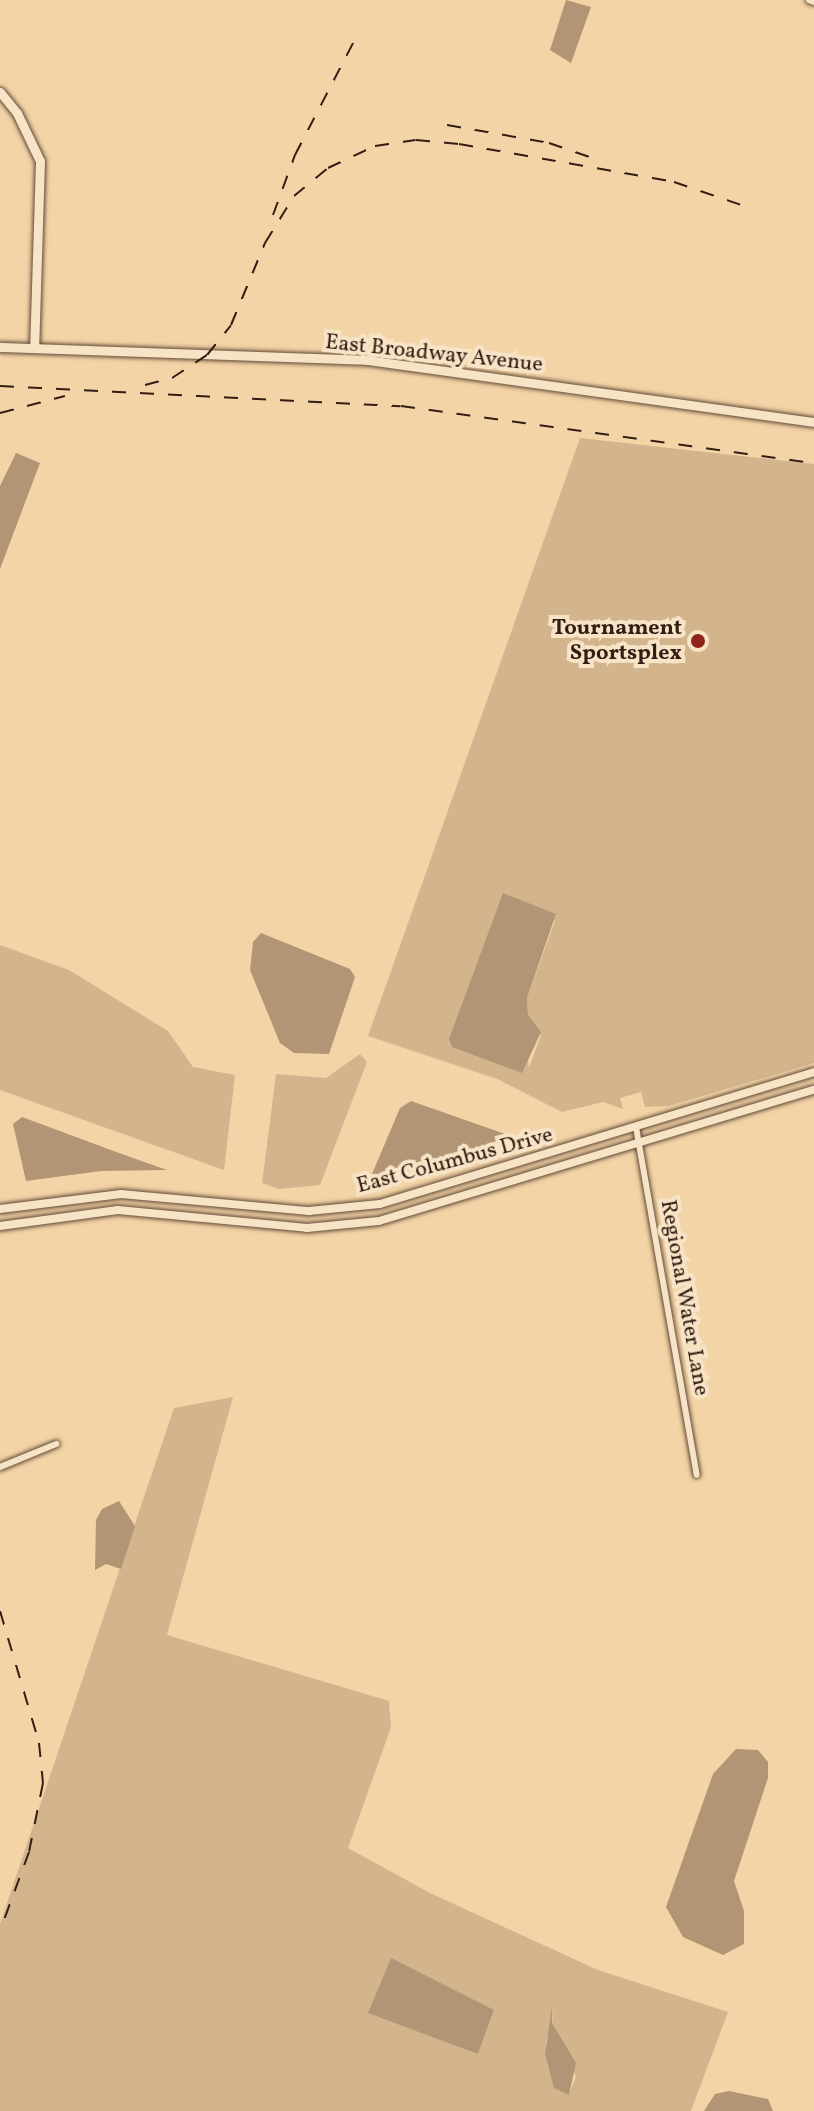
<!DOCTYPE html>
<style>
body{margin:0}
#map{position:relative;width:814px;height:2111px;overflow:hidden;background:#f3d4a6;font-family:Vollkorn,serif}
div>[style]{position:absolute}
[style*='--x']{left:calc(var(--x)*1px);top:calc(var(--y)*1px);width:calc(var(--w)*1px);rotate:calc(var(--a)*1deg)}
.green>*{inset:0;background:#d2b58d}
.water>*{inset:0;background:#b19574}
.roads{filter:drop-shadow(0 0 2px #624a38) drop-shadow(0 0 2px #624a38)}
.minor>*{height:6px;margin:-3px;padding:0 3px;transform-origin:3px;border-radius:3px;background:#f7e3c5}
.tertiary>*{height:8px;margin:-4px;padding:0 4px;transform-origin:4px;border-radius:4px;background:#f7e3c5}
.secondary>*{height:9px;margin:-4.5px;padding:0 4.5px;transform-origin:4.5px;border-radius:4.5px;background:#f7e3c5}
.rail>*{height:2px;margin-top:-1px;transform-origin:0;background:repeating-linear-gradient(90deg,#321c13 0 14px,transparent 0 28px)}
.dots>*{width:22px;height:22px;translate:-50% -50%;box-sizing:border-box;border:4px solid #f7e3c5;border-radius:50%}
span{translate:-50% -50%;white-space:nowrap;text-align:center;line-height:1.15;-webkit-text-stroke:8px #f7e3c5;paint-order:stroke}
.street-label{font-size:22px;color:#321c13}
.poi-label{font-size:22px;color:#321c13;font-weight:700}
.right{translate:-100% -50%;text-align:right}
</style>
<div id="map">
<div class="green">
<div style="clip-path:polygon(evenodd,580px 438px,814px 464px,814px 1063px,669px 1106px,645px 1107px,641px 1092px,620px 1098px,623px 1109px,603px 1102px,562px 1112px,497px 1079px,368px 1036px,580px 438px,507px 894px,555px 921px,527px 998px,528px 1015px,541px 1035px,529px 1068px,507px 894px)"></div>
<div style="clip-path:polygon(0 945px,69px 970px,168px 1031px,193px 1067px,235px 1075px,224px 1170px,0 1090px)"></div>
<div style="clip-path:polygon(360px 1054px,367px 1062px,320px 1185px,279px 1189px,262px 1183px,276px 1074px,326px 1078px)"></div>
<div style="clip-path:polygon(evenodd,233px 1397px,167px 1635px,389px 1701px,391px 1727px,348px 1848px,432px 1894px,598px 1970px,728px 2012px,691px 2111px,0 2111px,0 1924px,174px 1408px,233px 1397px,555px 2009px,552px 2023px,576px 2077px,569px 2094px,555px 2087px,548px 2066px,546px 2041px,555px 2009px,233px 1397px,494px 2010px,478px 2054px,413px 2027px,494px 2010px)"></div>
</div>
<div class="water">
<div style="clip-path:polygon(566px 0,591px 7px,571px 63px,550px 50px)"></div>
<div style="clip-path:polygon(16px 453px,40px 463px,0 569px,0 486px)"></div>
<div style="clip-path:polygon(503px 893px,556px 914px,527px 998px,528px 1015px,541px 1032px,522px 1073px,452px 1047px,449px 1039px)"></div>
<div style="clip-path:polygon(261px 933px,350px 969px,355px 977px,329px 1054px,294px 1053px,280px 1043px,250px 970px,253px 942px)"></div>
<div style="clip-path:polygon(411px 1101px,511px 1136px,380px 1182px,372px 1174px,400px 1108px)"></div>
<div style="clip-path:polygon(22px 1117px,119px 1153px,167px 1170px,101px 1171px,26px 1181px,13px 1124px)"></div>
<div style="clip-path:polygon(119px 1501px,135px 1526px,121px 1569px,106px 1564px,95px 1570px,96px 1520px,102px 1509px)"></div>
<div style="clip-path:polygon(736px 1749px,758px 1750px,768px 1762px,768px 1778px,734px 1881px,744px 1911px,744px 1944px,723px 1955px,683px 1937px,666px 1907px,713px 1774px)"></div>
<div style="clip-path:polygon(391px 1958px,494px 2010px,478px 2054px,368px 2013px)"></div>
<div style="clip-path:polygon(552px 2007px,552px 2023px,576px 2063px,569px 2095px,554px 2088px,545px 2054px)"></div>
<div style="clip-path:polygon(729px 2091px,768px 2099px,773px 2111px,704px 2111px,715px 2094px)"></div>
</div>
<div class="roads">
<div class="minor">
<div style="--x:809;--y:0;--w:5;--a:22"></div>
<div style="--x:636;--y:1127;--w:353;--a:80.1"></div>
<div style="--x:0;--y:1467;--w:61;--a:-22.3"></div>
</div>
<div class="tertiary">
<div style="--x:0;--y:1209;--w:122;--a:-7.1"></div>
<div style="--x:121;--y:1194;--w:189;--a:5.2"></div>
<div style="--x:309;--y:1211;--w:71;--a:-5.6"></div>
<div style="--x:380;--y:1204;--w:454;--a:-16.9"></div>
<div style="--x:0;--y:1226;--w:119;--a:-7.7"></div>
<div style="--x:118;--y:1210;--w:190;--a:5.4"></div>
<div style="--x:307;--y:1228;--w:72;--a:-5.6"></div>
<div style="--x:379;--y:1221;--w:454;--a:-16.8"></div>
</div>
<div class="secondary">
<div style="--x:0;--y:92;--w:27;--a:51"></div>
<div style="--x:17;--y:113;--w:53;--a:64.4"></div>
<div style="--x:40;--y:161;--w:187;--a:91.8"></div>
<div style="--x:0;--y:347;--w:367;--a:2"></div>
<div style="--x:367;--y:360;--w:451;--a:7.9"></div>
</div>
</div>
<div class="rail">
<div style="--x:447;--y:125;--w:104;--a:10"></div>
<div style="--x:549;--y:143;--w:52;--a:19.1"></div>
<div style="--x:273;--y:215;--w:64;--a:-69.9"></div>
<div style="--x:295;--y:155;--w:128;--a:-62.6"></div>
<div style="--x:145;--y:385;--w:28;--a:-15"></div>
<div style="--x:172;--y:378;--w:42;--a:-33.3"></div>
<div style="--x:207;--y:355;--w:38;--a:-51"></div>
<div style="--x:231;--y:325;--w:89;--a:-67.5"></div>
<div style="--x:265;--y:243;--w:55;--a:-58.3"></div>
<div style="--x:294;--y:196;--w:44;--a:-39.5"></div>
<div style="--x:328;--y:168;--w:52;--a:-25.1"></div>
<div style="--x:375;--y:146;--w:41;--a:-8.3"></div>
<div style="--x:416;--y:140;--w:43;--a:5.3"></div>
<div style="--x:459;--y:144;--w:218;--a:10"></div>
<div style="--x:674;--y:182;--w:80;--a:18.9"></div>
<div style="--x:0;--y:386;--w:401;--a:2.9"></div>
<div style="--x:401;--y:406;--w:417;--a:7.9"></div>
<div style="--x:0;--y:413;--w:67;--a:-14.7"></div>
<div style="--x:0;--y:1611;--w:138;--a:73.5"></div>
<div style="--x:39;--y:1743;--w:40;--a:84.3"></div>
<div style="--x:43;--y:1783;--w:70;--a:101.5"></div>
<div style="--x:29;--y:1852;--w:84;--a:110.2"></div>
</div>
<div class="dots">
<div style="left:698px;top:641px;background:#8f2418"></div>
</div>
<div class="street-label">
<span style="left:434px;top:354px;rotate:6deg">East Broadway Avenue</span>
<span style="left:455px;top:1161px;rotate:-15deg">East Columbus Drive</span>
<span style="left:684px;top:1298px;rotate:80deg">Regional Water Lane</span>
</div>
<div class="poi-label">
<span class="right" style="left:682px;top:641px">Tournament<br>Sportsplex</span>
</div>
</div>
